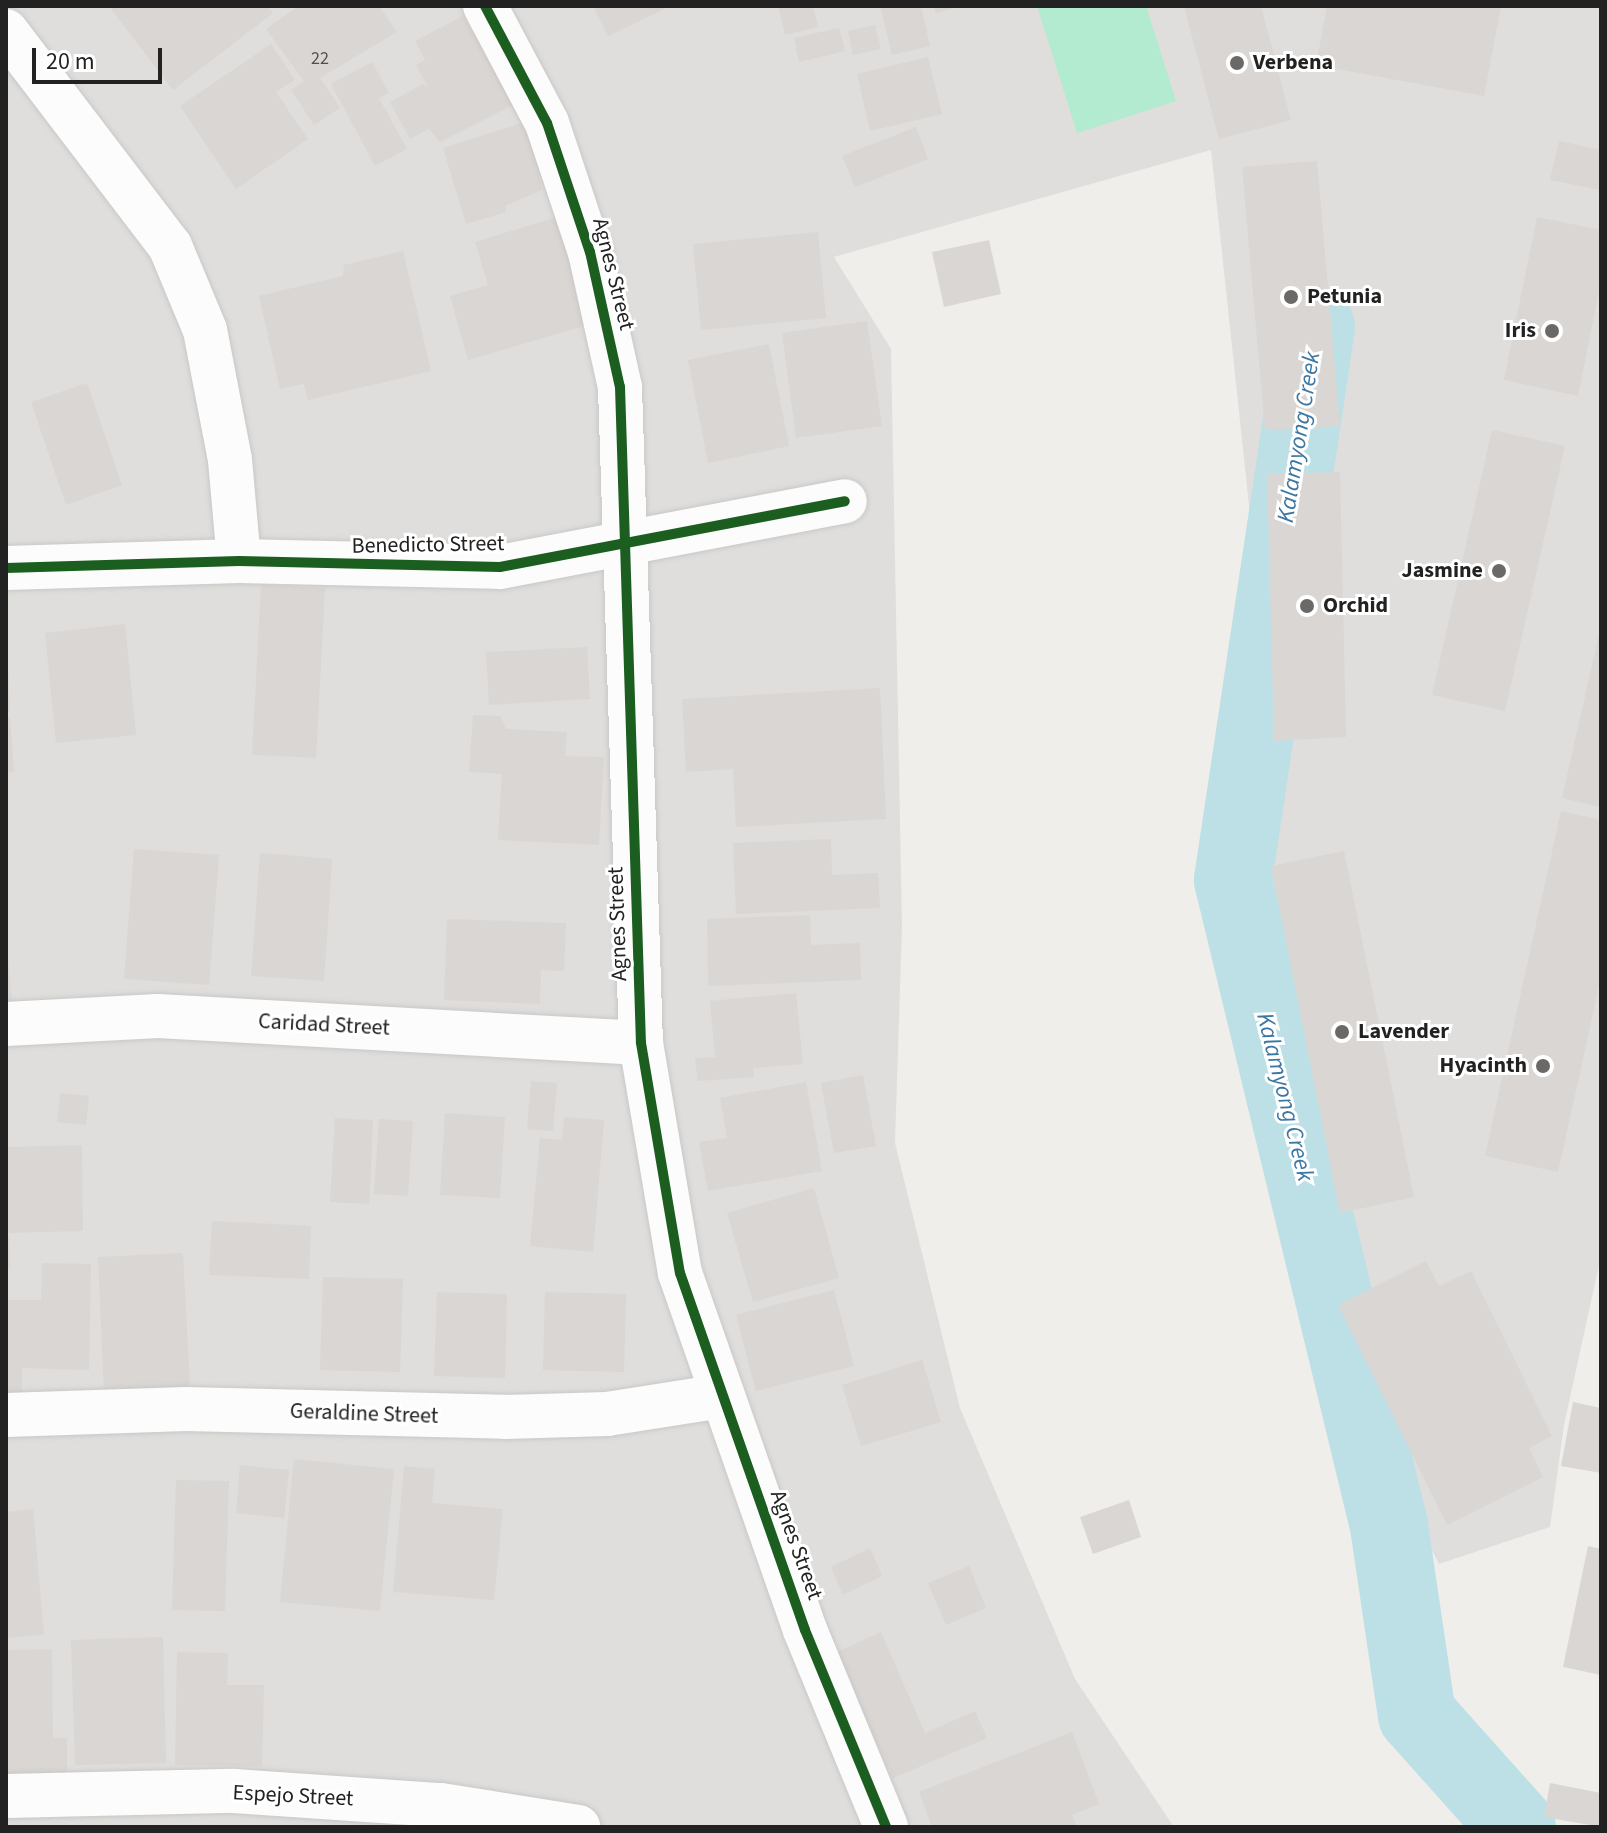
<!DOCTYPE html>
<style>
body{margin:0}
#map{position:relative;width:1607px;height:1833px;overflow:hidden;background:#f0eeeb;font-family:"Source Sans 3",sans-serif}
div>[style]{position:absolute}
[style*='--x']{left:calc(var(--x)*1px);top:calc(var(--y)*1px);width:calc(var(--w)*1px);rotate:calc(var(--a)*1deg)}
.residential>*{inset:0;background:#dfdedc}
.pitch>*{inset:0;background:#b2ebcf}
.river>*{height:78px;margin:-39px;padding:0 39px;transform-origin:39px;border-radius:39px;background:#bce0e6}
.building>*{inset:0;background:#d9d6d3}
.roads{filter:drop-shadow(0 0 2px #c9c8c7) drop-shadow(0 0 2px #c9c8c7)}
.minor>*{height:44px;margin:-22px;padding:0 22px;transform-origin:22px;border-radius:22px;background:#fdfcfc}
.cycleway>*{height:10px;margin:-5px;padding:0 5px;transform-origin:5px;border-radius:5px;background:#1b5e20}
.dots>*{width:22px;height:22px;translate:-50% -50%;box-sizing:border-box;border:4px solid #fff;border-radius:50%}
span{translate:-50% -50%;white-space:nowrap;text-align:center;line-height:1.15;-webkit-text-stroke:6px #fff;paint-order:stroke}
.number-label{font-size:18px;color:#504f4e}
.number-label span{-webkit-text-stroke-width:0}
.poi-label{font-size:22px;color:#222;font-weight:700}
.left{translate:0 -50%;text-align:left}
.right{translate:-100% -50%;text-align:right}
.street-label{font-size:22px;color:#222}
.water-label{font-size:24px;color:#3c77a2;font-style:italic}
.frame{position:absolute;inset:0;border:8px solid #222;pointer-events:none}
.scale{position:absolute;left:32px;top:48px;width:130px;height:36px;box-sizing:border-box;border:4px solid #222;border-top:0;padding-left:10px;font-size:24px;line-height:28px;white-space:nowrap;color:#222;-webkit-text-stroke:6px #fff;paint-order:stroke}
</style>
<div id="map">
<div class="residential">
<div style="clip-path:polygon(6px 6px,1601px 6px,1601px 1256px,1564px 1425px,1550px 1527px,1439px 1564px,1321px 1330px,1287px 1136px,1259px 906px,1249px 505px,1211px 150px,834px 257px,891px 349px,902px 926px,895px 1143px,960px 1408px,1075px 1679px,1174px 1827px,6px 1827px)"></div>
</div>
<div class="pitch">
<div style="clip-path:polygon(1037px 6px,1146px 6px,1176px 101px,1077px 133px)"></div>
</div>
<div class="river">
<div style="--x:1316;--y:327;--w:559;--a:98.54"></div>
<div style="--x:1233;--y:880;--w:665;--a:76.42"></div>
<div style="--x:1389;--y:1526;--w:191;--a:81.6"></div>
<div style="--x:1417;--y:1715;--w:150;--a:48.2"></div>
</div>
<div class="building">
<div style="clip-path:polygon(114px 6px,267px 6px,273px 13px,173px 90px,111px 9px)"></div>
<div style="clip-path:polygon(299px 6px,379px 6px,397px 32px,320px 78px,340px 108px,314px 125px,291px 90px,304px 81px,266px 29px)"></div>
<div style="clip-path:polygon(593px 6px,671px 6px,608px 36px)"></div>
<div style="clip-path:polygon(778px 6px,813px 6px,818px 27px,785px 35px)"></div>
<div style="clip-path:polygon(880px 6px,921px 6px,930px 46px,892px 55px)"></div>
<div style="clip-path:polygon(934px 6px,958px 6px,959px 7px,936px 13px)"></div>
<div style="clip-path:polygon(1184px 6px,1261px 6px,1291px 120px,1219px 139px)"></div>
<div style="clip-path:polygon(1327px 6px,1501px 6px,1484px 96px,1316px 65px)"></div>
<div style="clip-path:polygon(463px 16px,473px 34px,480px 31px,517px 103px,440px 142px,429px 129px,410px 139px,390px 102px,423px 84px,428px 87px,416px 65px,425px 60px,415px 41px)"></div>
<div style="clip-path:polygon(875px 25px,881px 49px,853px 55px,848px 31px)"></div>
<div style="clip-path:polygon(839px 28px,845px 51px,799px 62px,794px 38px)"></div>
<div style="clip-path:polygon(271px 44px,295px 80px,276px 92px,308px 139px,236px 189px,180px 106px)"></div>
<div style="clip-path:polygon(928px 57px,942px 114px,870px 131px,857px 74px)"></div>
<div style="clip-path:polygon(372px 62px,389px 93px,379px 98px,407px 149px,375px 166px,331px 84px)"></div>
<div style="clip-path:polygon(528px 121px,552px 167px,539px 176px,542px 190px,505px 206px,506px 212px,466px 224px,443px 148px)"></div>
<div style="clip-path:polygon(916px 127px,928px 159px,855px 187px,842px 156px)"></div>
<div style="clip-path:polygon(1559px 141px,1601px 150px,1601px 190px,1550px 180px)"></div>
<div style="clip-path:polygon(1317px 161px,1340px 426px,1265px 430px,1242px 167px)"></div>
<div style="clip-path:polygon(570px 213px,601px 321px,468px 360px,450px 296px,488px 285px,475px 242px)"></div>
<div style="clip-path:polygon(1537px 217px,1601px 230px,1601px 281px,1578px 396px,1504px 380px)"></div>
<div style="clip-path:polygon(818px 232px,826px 318px,701px 330px,693px 244px)"></div>
<div style="clip-path:polygon(989px 240px,1001px 294px,944px 307px,932px 252px)"></div>
<div style="clip-path:polygon(403px 251px,431px 371px,308px 400px,304px 384px,280px 389px,259px 296px,343px 276px,344px 265px)"></div>
<div style="clip-path:polygon(867px 321px,882px 426px,796px 438px,782px 333px)"></div>
<div style="clip-path:polygon(769px 344px,789px 446px,708px 463px,688px 360px)"></div>
<div style="clip-path:polygon(87px 383px,122px 485px,66px 505px,31px 402px)"></div>
<div style="clip-path:polygon(1492px 430px,1565px 446px,1505px 711px,1432px 695px)"></div>
<div style="clip-path:polygon(1340px 472px,1346px 737px,1274px 741px,1267px 474px)"></div>
<div style="clip-path:polygon(261px 585px,325px 588px,316px 758px,252px 755px)"></div>
<div style="clip-path:polygon(125px 624px,136px 735px,56px 743px,45px 633px)"></div>
<div style="clip-path:polygon(1600px 630px,1601px 630px,1601px 807px,1562px 798px)"></div>
<div style="clip-path:polygon(587px 647px,590px 699px,489px 705px,486px 652px)"></div>
<div style="clip-path:polygon(8px 667px,10px 712px,6px 712px,6px 668px)"></div>
<div style="clip-path:polygon(880px 688px,886px 819px,736px 827px,733px 769px,686px 772px,682px 699px)"></div>
<div style="clip-path:polygon(473px 715px,500px 716px,506px 729px,567px 732px,565px 756px,604px 757px,599px 845px,498px 840px,502px 774px,469px 772px)"></div>
<div style="clip-path:polygon(6px 717px,10px 717px,14px 772px,6px 772px)"></div>
<div style="clip-path:polygon(1561px 811px,1601px 820px,1601px 977px,1558px 1172px,1485px 1156px)"></div>
<div style="clip-path:polygon(831px 839px,832px 875px,878px 873px,880px 908px,736px 914px,733px 843px)"></div>
<div style="clip-path:polygon(134px 849px,219px 855px,209px 985px,124px 979px)"></div>
<div style="clip-path:polygon(1344px 851px,1414px 1197px,1340px 1213px,1271px 866px)"></div>
<div style="clip-path:polygon(260px 853px,332px 859px,324px 981px,251px 976px)"></div>
<div style="clip-path:polygon(810px 915px,811px 945px,860px 943px,861px 980px,708px 986px,707px 919px)"></div>
<div style="clip-path:polygon(447px 919px,566px 923px,564px 971px,541px 970px,540px 1004px,444px 1000px)"></div>
<div style="clip-path:polygon(6px 935px,12px 1003px,6px 1003px)"></div>
<div style="clip-path:polygon(796px 993px,803px 1064px,753px 1068px,754px 1077px,698px 1081px,695px 1058px,715px 1057px,710px 1001px)"></div>
<div style="clip-path:polygon(863px 1075px,876px 1146px,834px 1153px,821px 1083px)"></div>
<div style="clip-path:polygon(531px 1081px,557px 1083px,553px 1131px,527px 1129px)"></div>
<div style="clip-path:polygon(806px 1082px,822px 1171px,708px 1191px,699px 1142px,727px 1138px,720px 1098px)"></div>
<div style="clip-path:polygon(60px 1093px,89px 1096px,86px 1125px,57px 1122px)"></div>
<div style="clip-path:polygon(445px 1113px,505px 1117px,500px 1198px,440px 1195px)"></div>
<div style="clip-path:polygon(564px 1117px,604px 1120px,593px 1252px,530px 1246px,540px 1138px,562px 1140px)"></div>
<div style="clip-path:polygon(335px 1118px,373px 1120px,369px 1204px,330px 1202px)"></div>
<div style="clip-path:polygon(379px 1119px,413px 1121px,408px 1196px,374px 1194px)"></div>
<div style="clip-path:polygon(82px 1145px,83px 1231px,6px 1233px,6px 1147px)"></div>
<div style="clip-path:polygon(814px 1188px,839px 1278px,753px 1302px,727px 1213px)"></div>
<div style="clip-path:polygon(212px 1221px,311px 1226px,309px 1279px,209px 1275px)"></div>
<div style="clip-path:polygon(6px 1237px,9px 1237px,10px 1268px,6px 1268px)"></div>
<div style="clip-path:polygon(183px 1253px,190px 1387px,104px 1392px,98px 1257px)"></div>
<div style="clip-path:polygon(1426px 1261px,1439px 1286px,1471px 1271px,1552px 1436px,1529px 1448px,1543px 1477px,1447px 1525px,1338px 1305px)"></div>
<div style="clip-path:polygon(42px 1263px,91px 1264px,89px 1370px,22px 1368px,22px 1402px,6px 1401px,6px 1300px,41px 1300px)"></div>
<div style="clip-path:polygon(323px 1277px,403px 1279px,400px 1372px,320px 1370px)"></div>
<div style="clip-path:polygon(834px 1290px,854px 1366px,756px 1391px,736px 1315px)"></div>
<div style="clip-path:polygon(437px 1292px,507px 1294px,505px 1378px,434px 1376px)"></div>
<div style="clip-path:polygon(545px 1292px,626px 1294px,624px 1372px,543px 1370px)"></div>
<div style="clip-path:polygon(922px 1360px,941px 1422px,861px 1446px,842px 1385px)"></div>
<div style="clip-path:polygon(1573px 1402px,1601px 1408px,1601px 1473px,1561px 1466px)"></div>
<div style="clip-path:polygon(294px 1459px,394px 1469px,380px 1611px,280px 1602px)"></div>
<div style="clip-path:polygon(240px 1465px,289px 1470px,284px 1518px,236px 1513px)"></div>
<div style="clip-path:polygon(404px 1466px,435px 1469px,432px 1503px,503px 1509px,494px 1600px,393px 1592px)"></div>
<div style="clip-path:polygon(176px 1480px,229px 1481px,225px 1611px,172px 1610px)"></div>
<div style="clip-path:polygon(1129px 1500px,1141px 1537px,1093px 1554px,1080px 1517px)"></div>
<div style="clip-path:polygon(33px 1509px,44px 1635px,6px 1638px,6px 1512px)"></div>
<div style="clip-path:polygon(1588px 1546px,1601px 1549px,1601px 1675px,1563px 1667px)"></div>
<div style="clip-path:polygon(870px 1548px,882px 1576px,843px 1595px,831px 1567px)"></div>
<div style="clip-path:polygon(969px 1566px,986px 1608px,946px 1625px,928px 1583px)"></div>
<div style="clip-path:polygon(881px 1632px,925px 1733px,975px 1711px,987px 1738px,893px 1778px,835px 1653px)"></div>
<div style="clip-path:polygon(163px 1637px,166px 1763px,75px 1765px,71px 1640px)"></div>
<div style="clip-path:polygon(52px 1649px,53px 1738px,67px 1738px,67px 1777px,6px 1778px,6px 1650px)"></div>
<div style="clip-path:polygon(177px 1652px,228px 1653px,227px 1685px,264px 1685px,262px 1766px,175px 1765px)"></div>
<div style="clip-path:polygon(1072px 1732px,1099px 1804px,1072px 1815px,1077px 1827px,932px 1827px,919px 1792px)"></div>
<div style="clip-path:polygon(1550px 1783px,1601px 1793px,1601px 1827px,1544px 1817px)"></div>
</div>
<div class="roads">
<div class="minor">
<div style="--x:485;--y:6;--w:132;--a:62.1"></div>
<div style="--x:547;--y:123;--w:136;--a:71.6"></div>
<div style="--x:590;--y:252;--w:138;--a:77.5"></div>
<div style="--x:620;--y:387;--w:656;--a:88.17"></div>
<div style="--x:641;--y:1043;--w:233;--a:80.4"></div>
<div style="--x:680;--y:1273;--w:378;--a:70.7"></div>
<div style="--x:805;--y:1630;--w:213;--a:67.6"></div>
<div style="--x:6;--y:31;--w:270;--a:52.7"></div>
<div style="--x:170;--y:246;--w:91;--a:67.4"></div>
<div style="--x:205;--y:330;--w:132;--a:79.1"></div>
<div style="--x:230;--y:460;--w:101;--a:84.9"></div>
<div style="--x:6;--y:568;--w:233;--a:-1.7"></div>
<div style="--x:239;--y:561;--w:261;--a:1.3"></div>
<div style="--x:500;--y:567;--w:351;--a:-10.8"></div>
<div style="--x:6;--y:1024;--w:152;--a:-3"></div>
<div style="--x:158;--y:1016;--w:484;--a:3.2"></div>
<div style="--x:6;--y:1415;--w:180;--a:-1.9"></div>
<div style="--x:186;--y:1409;--w:319;--a:1.4"></div>
<div style="--x:505;--y:1417;--w:102;--a:-1.7"></div>
<div style="--x:607;--y:1414;--w:116;--a:-8.9"></div>
<div style="--x:6;--y:1796;--w:228;--a:-1.3"></div>
<div style="--x:234;--y:1791;--w:207;--a:3.9"></div>
<div style="--x:441;--y:1805;--w:139;--a:9.1"></div>
</div>
</div>
<div class="cycleway">
<div style="--x:485;--y:6;--w:132;--a:62.1"></div>
<div style="--x:547;--y:123;--w:136;--a:71.6"></div>
<div style="--x:590;--y:252;--w:138;--a:77.5"></div>
<div style="--x:620;--y:387;--w:656;--a:88.17"></div>
<div style="--x:641;--y:1043;--w:233;--a:80.4"></div>
<div style="--x:680;--y:1273;--w:378;--a:70.7"></div>
<div style="--x:805;--y:1630;--w:213;--a:67.6"></div>
<div style="--x:6;--y:568;--w:233;--a:-1.7"></div>
<div style="--x:239;--y:561;--w:261;--a:1.3"></div>
<div style="--x:500;--y:567;--w:351;--a:-10.8"></div>
</div>
<div class="dots">
<div style="left:1237px;top:63px;background:#6a6968"></div>
<div style="left:1291px;top:297px;background:#6a6968"></div>
<div style="left:1552px;top:331px;background:#6a6968"></div>
<div style="left:1499px;top:571px;background:#6a6968"></div>
<div style="left:1307px;top:606px;background:#6a6968"></div>
<div style="left:1342px;top:1032px;background:#6a6968"></div>
<div style="left:1543px;top:1066px;background:#6a6968"></div>
</div>
<div class="number-label">
<span style="left:320px;top:59px">22</span>
</div>
<div class="poi-label">
<span class="left" style="left:1253px;top:63px">Verbena</span>
<span class="left" style="left:1307px;top:297px">Petunia</span>
<span class="right" style="left:1536px;top:331px">Iris</span>
<span class="right" style="left:1483px;top:571px">Jasmine</span>
<span class="left" style="left:1323px;top:606px">Orchid</span>
<span class="left" style="left:1358px;top:1032px">Lavender</span>
<span class="right" style="left:1527px;top:1066px">Hyacinth</span>
</div>
<div class="street-label">
<span style="left:613px;top:274px;rotate:76deg">Agnes Street</span>
<span style="left:428px;top:545px;rotate:-1deg">Benedicto Street</span>
<span style="left:618px;top:924px;rotate:-92deg">Agnes Street</span>
<span style="left:324px;top:1025px;rotate:3deg">Caridad Street</span>
<span style="left:364px;top:1414px;rotate:2deg">Geraldine Street</span>
<span style="left:796px;top:1545px;rotate:70deg">Agnes Street</span>
<span style="left:293px;top:1796px;rotate:3deg">Espejo Street</span>
</div>
<div class="water-label">
<span style="left:1299px;top:437px;rotate:-81deg">Kalamyong Creek</span>
<span style="left:1285px;top:1097px;rotate:76deg">Kalamyong Creek</span>
</div>
<div class="frame"></div>
<div class="scale">20 m</div>
</div>
